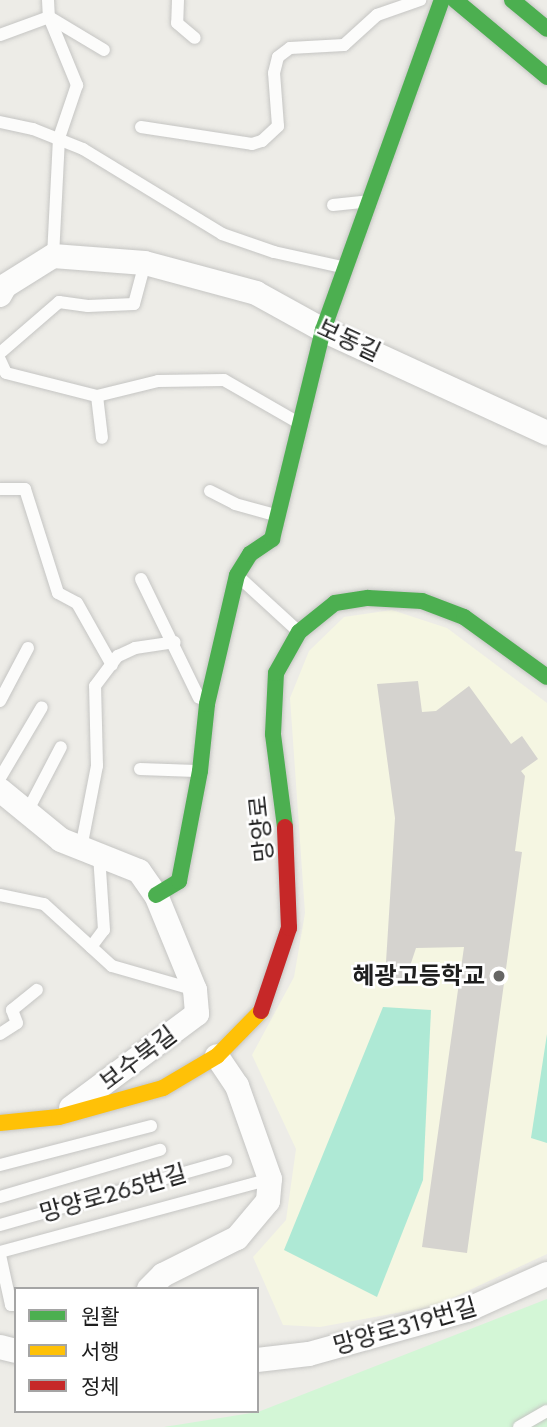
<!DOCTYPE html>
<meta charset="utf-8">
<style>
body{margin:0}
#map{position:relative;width:547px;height:1427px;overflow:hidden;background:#edece7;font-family:Jost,"Noto Sans KR",sans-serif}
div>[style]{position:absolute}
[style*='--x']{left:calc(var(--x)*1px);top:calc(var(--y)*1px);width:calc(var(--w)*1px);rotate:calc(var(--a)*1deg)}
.education>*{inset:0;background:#f5f6e2}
.park>*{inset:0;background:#d3f6d6}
.pitch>*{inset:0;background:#aee9d5}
.building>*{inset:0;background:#d5d3cf}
.roads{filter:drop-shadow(0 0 2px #c5c5c3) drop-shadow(0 0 2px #c5c5c3)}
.lane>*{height:12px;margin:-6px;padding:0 6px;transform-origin:6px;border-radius:6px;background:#fcfcfb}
.street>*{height:24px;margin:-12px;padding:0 12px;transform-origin:12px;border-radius:12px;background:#fcfcfb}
.fast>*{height:16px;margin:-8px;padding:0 8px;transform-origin:8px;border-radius:8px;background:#4caf50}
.slow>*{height:16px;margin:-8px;padding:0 8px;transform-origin:8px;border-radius:8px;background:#ffc107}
.jam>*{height:16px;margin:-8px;padding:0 8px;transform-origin:8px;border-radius:8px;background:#c62828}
.dots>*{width:19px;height:19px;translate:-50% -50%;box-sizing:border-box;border:4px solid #fff;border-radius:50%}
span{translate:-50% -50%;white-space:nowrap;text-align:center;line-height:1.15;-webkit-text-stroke:5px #fff;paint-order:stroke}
.street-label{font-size:24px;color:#1e1e1e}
.poi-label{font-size:24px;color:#1e1e1e;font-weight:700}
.right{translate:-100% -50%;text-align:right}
.legend{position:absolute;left:14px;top:1287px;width:245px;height:126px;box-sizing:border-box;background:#fff;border:2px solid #a5a5a5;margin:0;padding:9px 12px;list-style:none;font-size:21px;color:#1e1e1e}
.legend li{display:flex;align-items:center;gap:14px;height:35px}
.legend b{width:35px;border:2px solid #a5a5a5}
</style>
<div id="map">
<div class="education">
<div style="clip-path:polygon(392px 610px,447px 628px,547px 703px,547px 1254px,435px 1306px,320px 1327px,283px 1325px,253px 1257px,286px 1220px,296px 1149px,252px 1055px,294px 977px,305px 913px,290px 698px,309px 651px,344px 617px)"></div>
</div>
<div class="park">
<div style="clip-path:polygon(547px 1299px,547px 1427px,164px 1427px,258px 1412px)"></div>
</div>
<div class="pitch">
<div style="clip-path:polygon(383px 1007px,431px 1010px,423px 1180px,377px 1297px,284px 1250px)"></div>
<div style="clip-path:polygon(547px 1034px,547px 1143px,531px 1138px)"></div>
</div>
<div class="building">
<div style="clip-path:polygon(418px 681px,422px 712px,436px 711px,469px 686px,511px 744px,522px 736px,538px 759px,521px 771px,525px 776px,515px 851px,522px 852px,467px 1253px,422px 1247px,464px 947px,416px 948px,406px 978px,385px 978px,395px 818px,377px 684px)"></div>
</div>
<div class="roads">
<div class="lane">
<div style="--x:48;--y:0;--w:17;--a:87"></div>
<div style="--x:49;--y:17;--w:74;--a:67.6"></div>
<div style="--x:77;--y:85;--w:56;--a:108.8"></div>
<div style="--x:59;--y:138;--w:118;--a:92.9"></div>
<div style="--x:178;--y:0;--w:23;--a:92"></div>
<div style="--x:177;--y:23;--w:23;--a:40"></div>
<div style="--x:0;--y:35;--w:52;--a:-20.2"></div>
<div style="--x:49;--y:17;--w:64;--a:31"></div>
<div style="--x:0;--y:122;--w:34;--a:12"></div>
<div style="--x:33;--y:129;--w:54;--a:21.8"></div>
<div style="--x:83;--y:149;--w:163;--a:31.4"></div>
<div style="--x:222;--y:234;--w:55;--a:19.1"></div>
<div style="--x:274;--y:252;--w:70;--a:12.4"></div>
<div style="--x:141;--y:127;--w:112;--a:8.7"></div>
<div style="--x:252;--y:144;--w:10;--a:-17"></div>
<div style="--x:262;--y:141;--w:22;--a:-43"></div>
<div style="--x:278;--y:126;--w:53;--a:-94.3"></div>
<div style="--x:274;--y:73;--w:16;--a:-76"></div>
<div style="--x:278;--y:57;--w:15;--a:-37"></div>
<div style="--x:290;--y:48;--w:54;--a:-3.2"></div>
<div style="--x:344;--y:45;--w:45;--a:-42.3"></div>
<div style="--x:377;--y:15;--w:46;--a:-19.2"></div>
<div style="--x:333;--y:205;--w:31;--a:-6"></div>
<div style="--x:0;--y:353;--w:78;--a:-40.8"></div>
<div style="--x:59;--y:302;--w:29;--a:8"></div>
<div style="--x:88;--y:306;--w:46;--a:-2.5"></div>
<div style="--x:134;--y:304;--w:42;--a:-75"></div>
<div style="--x:0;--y:360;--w:14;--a:65"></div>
<div style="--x:6;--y:373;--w:94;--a:14.2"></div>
<div style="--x:97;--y:396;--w:63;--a:-13.8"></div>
<div style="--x:158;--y:381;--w:66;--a:-0.9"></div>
<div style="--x:224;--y:380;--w:84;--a:29.9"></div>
<div style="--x:97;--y:396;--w:42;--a:83.2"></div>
<div style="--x:0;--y:489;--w:25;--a:0"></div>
<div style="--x:25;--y:489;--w:109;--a:72.4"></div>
<div style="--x:58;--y:593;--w:21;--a:28"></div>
<div style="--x:77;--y:603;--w:71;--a:60.6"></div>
<div style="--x:210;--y:491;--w:28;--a:27"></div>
<div style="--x:235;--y:504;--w:41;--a:15.4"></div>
<div style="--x:240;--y:578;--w:80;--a:42.5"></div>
<div style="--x:141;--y:579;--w:132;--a:64"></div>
<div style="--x:0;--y:701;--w:60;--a:-62.2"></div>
<div style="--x:140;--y:769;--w:56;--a:2"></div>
<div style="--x:0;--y:778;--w:82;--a:-59.4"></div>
<div style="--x:27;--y:812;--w:73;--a:-62.4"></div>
<div style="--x:81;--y:848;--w:84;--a:-79"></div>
<div style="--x:97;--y:766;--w:80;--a:-91.4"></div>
<div style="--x:95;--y:686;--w:38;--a:-53"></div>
<div style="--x:118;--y:656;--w:19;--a:-25"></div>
<div style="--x:135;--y:648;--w:40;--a:-8.5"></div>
<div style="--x:0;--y:895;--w:45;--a:11.6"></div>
<div style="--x:44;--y:904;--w:92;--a:42.4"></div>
<div style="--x:112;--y:966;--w:86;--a:16.1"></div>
<div style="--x:91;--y:947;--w:21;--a:-53"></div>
<div style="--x:104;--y:930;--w:75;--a:-93.8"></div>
<div style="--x:0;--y:1034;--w:20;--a:-33"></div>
<div style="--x:17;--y:1023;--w:14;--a:-111"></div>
<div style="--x:12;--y:1010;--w:32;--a:-39"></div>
<div style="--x:0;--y:1165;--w:156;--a:-14.5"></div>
<div style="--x:0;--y:1197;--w:167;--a:-16.4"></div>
<div style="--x:0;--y:1225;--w:235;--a:-15.8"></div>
<div style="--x:0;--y:1252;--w:280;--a:-15.1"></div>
<div style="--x:0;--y:1255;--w:51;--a:77.6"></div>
<div style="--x:11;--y:1305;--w:5;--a:0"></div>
<div style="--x:519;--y:1427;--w:32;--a:-30"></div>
</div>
<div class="street">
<div style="--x:0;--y:295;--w:10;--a:-61"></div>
<div style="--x:5;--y:286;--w:57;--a:-32"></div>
<div style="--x:53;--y:256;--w:92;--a:4.4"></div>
<div style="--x:145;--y:263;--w:115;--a:15.1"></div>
<div style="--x:256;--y:293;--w:77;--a:28.9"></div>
<div style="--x:323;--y:330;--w:247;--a:24.7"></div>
<div style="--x:0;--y:790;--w:79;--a:39.3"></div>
<div style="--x:61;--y:840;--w:84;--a:21.7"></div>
<div style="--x:139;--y:871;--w:29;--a:55"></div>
<div style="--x:156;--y:895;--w:103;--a:67.7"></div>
<div style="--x:195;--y:990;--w:24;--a:85"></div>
<div style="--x:197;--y:1014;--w:157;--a:143.3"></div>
<div style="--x:149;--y:1289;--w:20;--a:-45"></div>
<div style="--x:163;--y:1275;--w:83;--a:-26.6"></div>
<div style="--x:237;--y:1238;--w:48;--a:-50"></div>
<div style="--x:268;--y:1201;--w:22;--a:-85"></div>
<div style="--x:270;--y:1179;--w:99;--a:-109.5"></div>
<div style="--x:237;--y:1086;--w:36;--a:-124"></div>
<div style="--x:0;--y:1347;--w:16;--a:14"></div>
<div style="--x:257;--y:1360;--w:52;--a:-6.6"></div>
<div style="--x:309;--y:1354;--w:164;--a:-15.6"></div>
<div style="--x:467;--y:1310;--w:88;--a:-24.2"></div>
</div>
<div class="fast">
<div style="--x:455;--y:0;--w:120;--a:39.9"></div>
<div style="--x:512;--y:0;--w:45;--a:39.6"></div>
<div style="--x:285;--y:827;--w:94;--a:-97.4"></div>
<div style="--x:273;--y:734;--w:61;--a:-87.2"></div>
<div style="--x:276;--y:673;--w:47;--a:-60.7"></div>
<div style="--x:299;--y:632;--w:46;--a:-38.9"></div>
<div style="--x:335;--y:603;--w:33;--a:-9"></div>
<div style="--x:368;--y:598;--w:54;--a:3.2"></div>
<div style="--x:422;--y:601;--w:45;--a:20.9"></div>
<div style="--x:464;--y:617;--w:102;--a:35.9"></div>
<div style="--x:156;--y:895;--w:27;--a:-31"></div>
<div style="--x:179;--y:881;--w:112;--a:-79.2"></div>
<div style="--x:200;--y:771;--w:67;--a:-84"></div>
<div style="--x:207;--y:704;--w:132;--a:-76.9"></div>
<div style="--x:237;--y:575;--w:25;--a:-58"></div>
<div style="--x:250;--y:554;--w:27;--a:-34"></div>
<div style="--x:272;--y:539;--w:215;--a:-76.3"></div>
<div style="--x:323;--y:330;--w:351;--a:-70.2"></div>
</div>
<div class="slow">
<div style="--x:0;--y:1123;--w:59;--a:-5.8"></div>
<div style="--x:59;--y:1117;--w:108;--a:-15.6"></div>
<div style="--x:163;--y:1088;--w:63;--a:-30.7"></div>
<div style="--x:217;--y:1056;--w:63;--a:-45.6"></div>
</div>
<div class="jam">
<div style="--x:261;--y:1011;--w:88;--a:-71.4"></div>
<div style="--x:289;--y:928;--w:101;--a:-92.3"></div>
</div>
</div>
<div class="dots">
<div style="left:499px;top:976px;background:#666664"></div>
</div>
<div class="street-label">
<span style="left:349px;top:340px;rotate:25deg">보동길</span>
<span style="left:261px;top:829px;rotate:-96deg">망양로</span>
<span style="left:138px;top:1058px;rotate:-37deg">보수북길</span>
<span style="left:113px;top:1193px;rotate:-16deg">망양로265번길</span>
<span style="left:405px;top:1326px;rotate:-16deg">망양로319번길</span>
</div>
<div class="poi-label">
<span class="right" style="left:485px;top:976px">혜광고등학교</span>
</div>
<ul class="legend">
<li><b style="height:9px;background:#4caf50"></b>원활</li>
<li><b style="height:9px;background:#ffc107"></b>서행</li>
<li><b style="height:9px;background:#c62828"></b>정체</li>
</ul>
</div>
